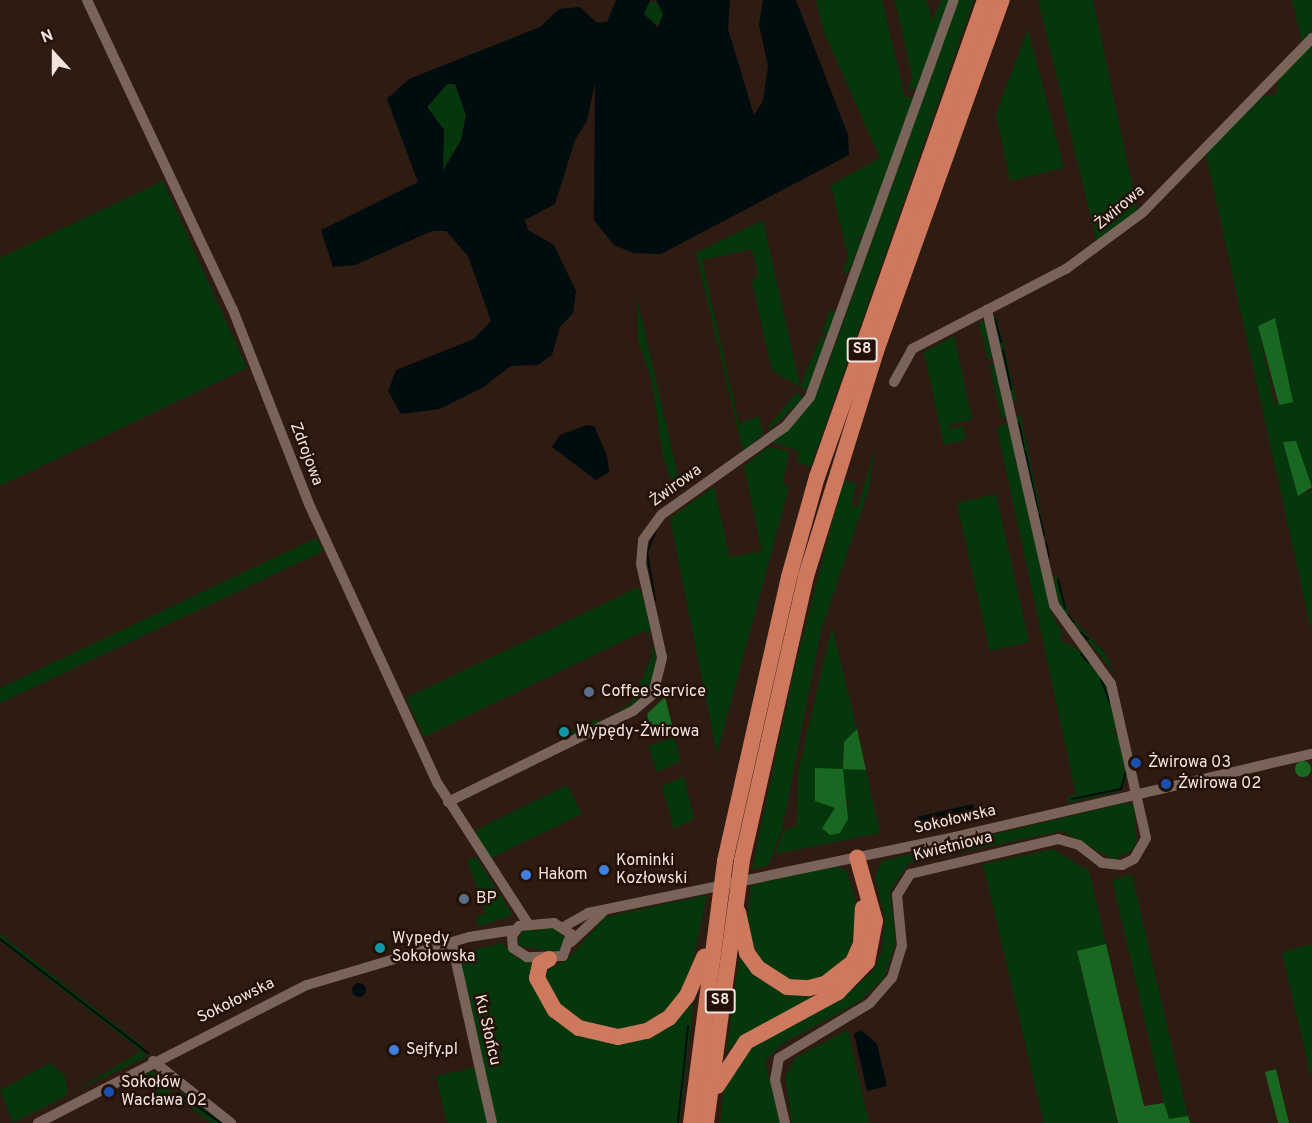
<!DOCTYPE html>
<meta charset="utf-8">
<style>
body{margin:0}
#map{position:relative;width:1312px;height:1123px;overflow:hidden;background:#2e1b12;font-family:Overpass,sans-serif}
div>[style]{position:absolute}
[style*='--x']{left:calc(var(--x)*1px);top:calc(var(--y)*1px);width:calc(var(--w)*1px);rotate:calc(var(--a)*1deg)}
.green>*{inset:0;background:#06370c}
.round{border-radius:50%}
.forest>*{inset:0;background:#196821}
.water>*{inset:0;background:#000c0e}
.stream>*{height:2px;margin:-1px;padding:0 1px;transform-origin:1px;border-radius:1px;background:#000c0e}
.minor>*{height:10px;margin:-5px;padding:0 5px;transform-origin:5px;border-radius:5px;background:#7a6358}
.highway>*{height:16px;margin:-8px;padding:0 8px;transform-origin:8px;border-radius:8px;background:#ce785e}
.dots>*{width:16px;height:16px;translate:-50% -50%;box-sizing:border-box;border:3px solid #241209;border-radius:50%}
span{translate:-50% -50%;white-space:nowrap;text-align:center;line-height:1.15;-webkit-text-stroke:5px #241209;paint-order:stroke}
.shield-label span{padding:2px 4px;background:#241209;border:2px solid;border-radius:4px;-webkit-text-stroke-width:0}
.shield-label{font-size:15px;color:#f2e4dd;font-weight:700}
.street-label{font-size:16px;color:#f2e4dd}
.poi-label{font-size:16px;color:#f2e4dd}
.left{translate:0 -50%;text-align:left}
.north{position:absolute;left:24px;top:24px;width:60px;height:60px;-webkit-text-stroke:4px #241209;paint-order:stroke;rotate:339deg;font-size:16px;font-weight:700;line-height:24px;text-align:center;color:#f2e4dd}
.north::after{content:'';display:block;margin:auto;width:21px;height:27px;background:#f2e4dd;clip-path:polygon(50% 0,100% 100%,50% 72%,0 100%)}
</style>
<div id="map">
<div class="green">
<div style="clip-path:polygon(816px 0,882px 0,905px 97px,915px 97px,864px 237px,856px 237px,862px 241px,848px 273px,843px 272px,848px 257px,831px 185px,880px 158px,823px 30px)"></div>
<div style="clip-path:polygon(895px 0,927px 0,932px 21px,941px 0,949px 0,918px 87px,908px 92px,912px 76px)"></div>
<div style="clip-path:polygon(958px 0,974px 0,811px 467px,797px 462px,799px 451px,772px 442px,809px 407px,823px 379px)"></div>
<div style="clip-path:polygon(1038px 0,1093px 0,1138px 212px,1097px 242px)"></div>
<div style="clip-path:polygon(1292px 0,1312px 0,1312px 31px,1302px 42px)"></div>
<div class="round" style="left:643px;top:2px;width:22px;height:22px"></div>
<div style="clip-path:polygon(1028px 29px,1064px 168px,1010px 181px,996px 114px)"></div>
<div style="clip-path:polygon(evenodd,1312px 43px,1312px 487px,1296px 442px,1307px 493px,1312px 489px,1312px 633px,1206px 155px,1114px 240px,1263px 96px,1276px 94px,1279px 78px,1312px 43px,1258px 326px,1279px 405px,1274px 402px,1258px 326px)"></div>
<div style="clip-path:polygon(447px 84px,458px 86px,466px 115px,461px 140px,442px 171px,444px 130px,427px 107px)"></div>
<div style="clip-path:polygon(163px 181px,247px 368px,0 486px,0 258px)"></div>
<div style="clip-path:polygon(763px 220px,800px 386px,821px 336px,828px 339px,808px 391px,772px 371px,752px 282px,758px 275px,752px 249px,702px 260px,739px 424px,759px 416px,763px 434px,743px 452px,696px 253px)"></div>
<div style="clip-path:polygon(637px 298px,681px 489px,669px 476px,663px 457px,652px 382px,638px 340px)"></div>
<div style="clip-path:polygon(829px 310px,836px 313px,828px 335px,822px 333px)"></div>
<div style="clip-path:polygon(993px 317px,997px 317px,1017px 402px,1012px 399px)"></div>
<div style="clip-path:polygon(978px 321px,985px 322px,993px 357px,988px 360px)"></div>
<div style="clip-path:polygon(954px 336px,972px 419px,949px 425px,950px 429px,963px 426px,966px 440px,944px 445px,924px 352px)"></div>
<div style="clip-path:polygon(989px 364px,995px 365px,1006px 416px,1002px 420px)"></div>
<div style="clip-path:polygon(797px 392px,804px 398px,771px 429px,768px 427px)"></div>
<div style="clip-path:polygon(1020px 412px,1046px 538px,1016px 421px)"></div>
<div style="clip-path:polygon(1008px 423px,1051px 613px,1063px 634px,1059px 639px,1081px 652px,1108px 688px,1117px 728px,1111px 733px,1119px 733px,1128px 775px,1121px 791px,1069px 803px,1068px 796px,1076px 794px,997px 428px)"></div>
<div style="clip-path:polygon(768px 447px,789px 451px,783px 484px,789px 487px,717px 754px,670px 518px,714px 487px,730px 557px,762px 551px,744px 466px)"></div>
<div style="clip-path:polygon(875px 448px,869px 488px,821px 631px,782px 830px,768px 866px,752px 869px,793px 674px,843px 480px,857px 484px,851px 505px,858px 507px)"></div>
<div style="clip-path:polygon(996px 494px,1029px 642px,990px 651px,957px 503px)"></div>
<div style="clip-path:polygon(316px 538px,324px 551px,0 703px,0 688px)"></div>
<div style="clip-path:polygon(1056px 574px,1070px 616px,1104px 652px,1116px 675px,1060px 607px,1053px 582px)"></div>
<div style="clip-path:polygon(639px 587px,650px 619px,650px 637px,646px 630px,424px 737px,406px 698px)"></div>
<div style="clip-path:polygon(evenodd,832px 626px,857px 729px,844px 742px,843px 768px,866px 770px,880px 833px,775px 854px,784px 831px,797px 825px,798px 773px,832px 626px,844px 775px,841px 787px,850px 805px,822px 827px,835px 808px,826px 801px,844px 775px)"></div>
<div style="clip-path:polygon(650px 645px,657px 655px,652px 685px,637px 703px,610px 716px,632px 702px,652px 656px)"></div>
<div style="clip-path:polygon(599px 718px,599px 724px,565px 740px,563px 736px)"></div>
<div style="clip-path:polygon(674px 737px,681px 761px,657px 772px,648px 746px)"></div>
<div style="clip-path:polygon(684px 777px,694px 819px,674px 829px,662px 786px)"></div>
<div style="clip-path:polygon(567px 785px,582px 814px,491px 858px,474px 831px)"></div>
<div style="clip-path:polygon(1125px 803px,1134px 805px,1137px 847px,1114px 860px,1062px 831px,909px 863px,890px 891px,896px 942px,884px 978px,859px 1002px,782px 1044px,765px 1061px,780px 1123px,720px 1123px,724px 1090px,738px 1056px,852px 990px,873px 971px,882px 951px,885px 920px,875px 876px,882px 861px)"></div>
<div style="clip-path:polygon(1053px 849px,1089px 871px,1106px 944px,1077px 952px,1117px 1123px,1044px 1123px,983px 864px)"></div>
<div style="clip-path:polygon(476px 857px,513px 915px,478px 927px,476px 917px,486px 913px,467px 860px)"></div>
<div style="clip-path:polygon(835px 866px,847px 871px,857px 907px,850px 956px,834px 973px,798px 983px,761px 966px,746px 927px,751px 885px)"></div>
<div style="clip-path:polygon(1132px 875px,1188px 1116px,1168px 1120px,1164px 1103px,1112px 879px)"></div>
<div style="clip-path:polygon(707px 895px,689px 980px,661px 1018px,626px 1032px,568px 1018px,542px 972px,567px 960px,605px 917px)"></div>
<div style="clip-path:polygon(555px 928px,566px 939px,559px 952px,518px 946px,522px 931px)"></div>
<div style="clip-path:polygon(0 934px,145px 1048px,142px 1052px,148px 1056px,76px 1091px,141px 1051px,0 941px)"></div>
<div style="clip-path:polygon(502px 943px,517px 958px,533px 961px,536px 993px,608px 1042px,694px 998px,680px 1123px,495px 1123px,456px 954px)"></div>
<div style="clip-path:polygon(1312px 944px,1312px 1081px,1282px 952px)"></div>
<div style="clip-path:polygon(740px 952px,755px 975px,776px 989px,834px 987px,742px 1036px,726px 1053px)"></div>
<div style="clip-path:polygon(848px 1030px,869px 1123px,792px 1123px,785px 1077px,795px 1058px)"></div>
<div style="clip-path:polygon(50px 1063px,65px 1076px,68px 1095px,13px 1123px,0 1090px)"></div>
<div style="clip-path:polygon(478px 1067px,490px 1123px,447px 1123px,436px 1076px)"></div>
<div style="clip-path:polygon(152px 1071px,168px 1082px,171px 1099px,159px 1103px,149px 1076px,136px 1083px,135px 1078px)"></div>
<div style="clip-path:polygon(182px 1092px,222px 1122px,222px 1123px,212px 1123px,195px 1111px,177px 1097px)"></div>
</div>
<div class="forest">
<div style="clip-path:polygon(1275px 318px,1293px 402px,1279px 405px,1258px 326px)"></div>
<div style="clip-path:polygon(1296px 441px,1312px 487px,1298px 496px,1283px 442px)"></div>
<div style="clip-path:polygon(665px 697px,673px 729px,652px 735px,647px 714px)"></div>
<div style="clip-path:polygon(857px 729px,866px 770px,843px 769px,848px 819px,840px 833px,830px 835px,822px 828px,835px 808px,815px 801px,815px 768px,843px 769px,844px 742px)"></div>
<div class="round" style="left:1295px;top:761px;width:16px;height:16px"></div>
<div style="clip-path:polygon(1106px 944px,1144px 1106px,1164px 1103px,1169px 1119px,1188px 1116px,1190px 1123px,1118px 1123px,1077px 951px)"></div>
<div style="clip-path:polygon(1276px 1069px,1289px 1123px,1278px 1123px,1265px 1072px)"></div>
</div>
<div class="water">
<div style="clip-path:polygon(evenodd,616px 0,650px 0,644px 14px,658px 27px,663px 14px,656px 0,730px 0,728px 29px,754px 115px,763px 101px,768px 66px,759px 25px,763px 0,796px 0,848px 135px,849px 155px,661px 254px,633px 253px,614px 245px,594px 220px,595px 83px,587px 121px,575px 140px,555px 204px,525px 220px,528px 230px,554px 245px,576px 291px,573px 313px,560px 327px,552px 355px,538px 365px,511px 366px,482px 388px,440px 409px,401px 414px,388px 391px,396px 370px,474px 339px,491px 321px,468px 256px,446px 231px,432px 231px,355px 265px,333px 267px,321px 230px,418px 182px,387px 99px,409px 79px,540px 27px,559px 9px,580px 7px,597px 23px,607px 22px,616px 0,455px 84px,466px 115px,461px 140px,443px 171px,444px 130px,427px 107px,447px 84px,455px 84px)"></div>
<div style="clip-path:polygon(587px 425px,594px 426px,607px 456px,609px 472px,596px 480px,552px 447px,560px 435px)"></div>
<div style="clip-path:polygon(973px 804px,974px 809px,918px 822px,917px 817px)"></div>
<div class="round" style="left:352px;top:983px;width:14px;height:14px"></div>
<div style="clip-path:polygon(861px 1030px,877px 1044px,887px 1086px,867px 1091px,854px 1034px)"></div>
</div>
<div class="stream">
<div style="--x:995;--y:319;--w:24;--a:75"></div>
<div style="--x:1003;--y:350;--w:40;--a:78"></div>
<div style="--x:1019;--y:423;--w:25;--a:79"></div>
<div style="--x:1025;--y:451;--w:61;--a:77.8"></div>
<div style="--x:1039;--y:515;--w:21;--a:76"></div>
<div style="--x:1046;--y:543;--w:15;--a:79"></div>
<div style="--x:1058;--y:580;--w:29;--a:76"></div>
<div style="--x:655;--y:600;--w:48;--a:-99.7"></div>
<div style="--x:647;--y:553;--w:25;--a:-69"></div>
<div style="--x:1068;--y:615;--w:9;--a:54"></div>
<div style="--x:1080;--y:632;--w:11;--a:41"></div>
<div style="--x:1081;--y:654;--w:12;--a:48"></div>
<div style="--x:1101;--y:679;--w:25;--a:69"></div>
<div style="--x:1072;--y:799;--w:50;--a:-11.5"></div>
<div style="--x:1121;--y:789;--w:18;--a:-74"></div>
<div style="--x:0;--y:939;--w:187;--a:37.6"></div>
<div style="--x:160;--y:1079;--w:10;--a:37"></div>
<div style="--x:178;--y:1093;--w:52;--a:34.9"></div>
<div style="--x:678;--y:1123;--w:97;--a:-84.1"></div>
</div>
<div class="minor">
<div style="--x:87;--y:0;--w:343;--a:64.8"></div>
<div style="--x:233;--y:310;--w:208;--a:68.6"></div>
<div style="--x:309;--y:504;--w:308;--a:65.3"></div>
<div style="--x:438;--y:784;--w:168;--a:57.2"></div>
<div style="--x:894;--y:382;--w:38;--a:-61"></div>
<div style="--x:912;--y:349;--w:174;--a:-27.5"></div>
<div style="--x:1066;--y:269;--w:96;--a:-36.5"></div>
<div style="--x:1143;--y:212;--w:243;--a:-45.8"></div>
<div style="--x:448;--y:802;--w:206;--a:-26.2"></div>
<div style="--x:633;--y:711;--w:26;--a:-40"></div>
<div style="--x:653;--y:694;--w:38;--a:-76"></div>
<div style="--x:662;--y:657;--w:95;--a:-102.7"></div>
<div style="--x:641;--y:564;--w:24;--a:-85"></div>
<div style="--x:643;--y:540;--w:31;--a:-54"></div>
<div style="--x:661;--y:515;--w:152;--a:-35.4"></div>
<div style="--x:785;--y:427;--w:39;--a:-50"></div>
<div style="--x:810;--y:397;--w:422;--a:-70.1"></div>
<div style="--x:554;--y:923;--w:20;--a:33"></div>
<div style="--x:571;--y:934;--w:23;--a:110"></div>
<div style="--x:563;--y:956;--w:36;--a:178"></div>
<div style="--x:527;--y:957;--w:17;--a:-147"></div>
<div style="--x:513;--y:948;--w:12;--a:-95"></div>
<div style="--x:512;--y:936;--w:12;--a:-55"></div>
<div style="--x:519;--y:926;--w:35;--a:-5"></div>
<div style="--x:565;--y:926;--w:26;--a:-29"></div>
<div style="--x:588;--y:913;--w:374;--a:-11.7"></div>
<div style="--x:954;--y:837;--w:367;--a:-13.1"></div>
<div style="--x:571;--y:942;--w:44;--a:-43.2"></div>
<div style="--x:452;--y:944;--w:183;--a:77.4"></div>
<div style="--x:153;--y:1061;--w:100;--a:38.5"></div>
<div style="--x:38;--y:1123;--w:302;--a:-27.2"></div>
<div style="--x:307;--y:985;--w:169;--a:-16.5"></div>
<div style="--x:469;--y:937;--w:46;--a:-8.8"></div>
<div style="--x:785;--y:1123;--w:44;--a:-103.1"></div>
<div style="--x:775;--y:1080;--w:22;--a:-80"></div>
<div style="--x:779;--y:1058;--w:106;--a:-31.1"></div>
<div style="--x:870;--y:1003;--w:33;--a:-49"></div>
<div style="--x:892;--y:978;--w:34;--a:-73"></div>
<div style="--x:902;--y:946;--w:51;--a:-95.6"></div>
<div style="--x:897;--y:895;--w:25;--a:-58"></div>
<div style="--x:910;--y:874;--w:152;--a:-13.3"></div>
<div style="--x:1058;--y:839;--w:22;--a:16"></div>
<div style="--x:1079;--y:845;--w:29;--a:38"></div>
<div style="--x:1102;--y:863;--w:20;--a:6"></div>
<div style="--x:1122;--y:865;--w:13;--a:-27"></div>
<div style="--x:1134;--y:859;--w:24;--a:-60"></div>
<div style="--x:1146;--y:838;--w:158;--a:-102.8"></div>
<div style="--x:1111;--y:684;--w:97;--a:-125.8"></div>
<div style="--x:1054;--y:605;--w:303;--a:-102.8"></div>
</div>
<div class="highway">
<div style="--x:738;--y:912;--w:42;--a:77.6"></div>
<div style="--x:747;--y:953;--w:19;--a:54"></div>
<div style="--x:758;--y:968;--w:35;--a:33"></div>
<div style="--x:787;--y:987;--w:22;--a:3"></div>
<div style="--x:809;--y:988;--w:16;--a:-14"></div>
<div style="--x:825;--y:984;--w:36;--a:-38"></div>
<div style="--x:853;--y:962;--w:20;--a:-66"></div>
<div style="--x:861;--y:944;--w:36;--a:-87"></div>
<div style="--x:549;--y:959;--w:10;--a:151"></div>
<div style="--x:540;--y:964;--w:14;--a:102"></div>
<div style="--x:537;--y:978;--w:37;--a:61"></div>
<div style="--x:555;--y:1010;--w:30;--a:37"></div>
<div style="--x:579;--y:1028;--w:40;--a:13"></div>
<div style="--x:618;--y:1037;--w:30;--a:-12"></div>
<div style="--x:647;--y:1031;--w:26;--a:-31"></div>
<div style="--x:669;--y:1018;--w:28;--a:-51"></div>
<div style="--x:687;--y:996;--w:43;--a:-66.4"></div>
<div style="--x:717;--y:1086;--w:53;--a:-56.6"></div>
<div style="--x:746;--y:1042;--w:105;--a:-28.5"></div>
<div style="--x:838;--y:992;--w:42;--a:-46"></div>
<div style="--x:867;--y:962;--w:42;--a:-79"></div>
<div style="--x:875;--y:921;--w:66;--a:-105.7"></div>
<div style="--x:691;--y:1123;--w:264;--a:-82.6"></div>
<div style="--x:725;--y:861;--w:291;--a:-77.3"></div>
<div style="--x:789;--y:577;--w:104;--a:-74.4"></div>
<div style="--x:817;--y:477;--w:506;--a:-70.6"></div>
<div style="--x:706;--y:1123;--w:265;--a:-82.2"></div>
<div style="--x:742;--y:860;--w:291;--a:-77.3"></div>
<div style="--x:806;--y:576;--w:236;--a:-72.7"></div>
<div style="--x:876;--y:351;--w:373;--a:-70.3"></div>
</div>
<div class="dots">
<div style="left:589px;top:692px;background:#5c6f8a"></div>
<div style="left:564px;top:732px;background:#0f9aa8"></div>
<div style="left:1136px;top:763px;background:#1a4fb4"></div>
<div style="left:1166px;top:784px;background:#1a4fb4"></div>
<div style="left:604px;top:870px;background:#3f7fe0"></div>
<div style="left:526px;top:875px;background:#3f7fe0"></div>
<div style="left:464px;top:899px;background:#5c6f8a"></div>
<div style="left:380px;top:948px;background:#0f9aa8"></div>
<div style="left:394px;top:1050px;background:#3f7fe0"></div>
<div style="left:109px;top:1092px;background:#1a4fb4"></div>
</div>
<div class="shield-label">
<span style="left:862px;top:350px">S8</span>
<span style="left:720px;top:1001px">S8</span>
</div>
<div class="street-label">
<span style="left:1120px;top:208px;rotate:-40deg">Żwirowa</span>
<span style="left:306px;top:454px;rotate:69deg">Zdrojowa</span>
<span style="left:676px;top:486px;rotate:-36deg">Żwirowa</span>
<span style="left:955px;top:820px;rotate:-13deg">Sokołowska</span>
<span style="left:953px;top:847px;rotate:-14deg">Kwietniowa</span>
<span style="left:236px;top:1001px;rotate:-26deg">Sokołowska</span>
<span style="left:487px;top:1030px;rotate:77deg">Ku Słońcu</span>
</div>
<div class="poi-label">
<span class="left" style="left:601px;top:692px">Coffee Service</span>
<span class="left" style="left:576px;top:732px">Wypędy-Żwirowa</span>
<span class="left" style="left:1148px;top:763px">Żwirowa 03</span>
<span class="left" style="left:1178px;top:784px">Żwirowa 02</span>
<span class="left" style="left:616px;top:870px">Kominki<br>Kozłowski</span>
<span class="left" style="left:538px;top:875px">Hakom</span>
<span class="left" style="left:476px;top:899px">BP</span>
<span class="left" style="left:392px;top:948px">Wypędy<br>Sokołowska</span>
<span class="left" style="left:406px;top:1050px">Sejfy.pl</span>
<span class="left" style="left:121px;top:1092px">Sokołów<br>Wacława 02</span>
</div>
<div class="north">N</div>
</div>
